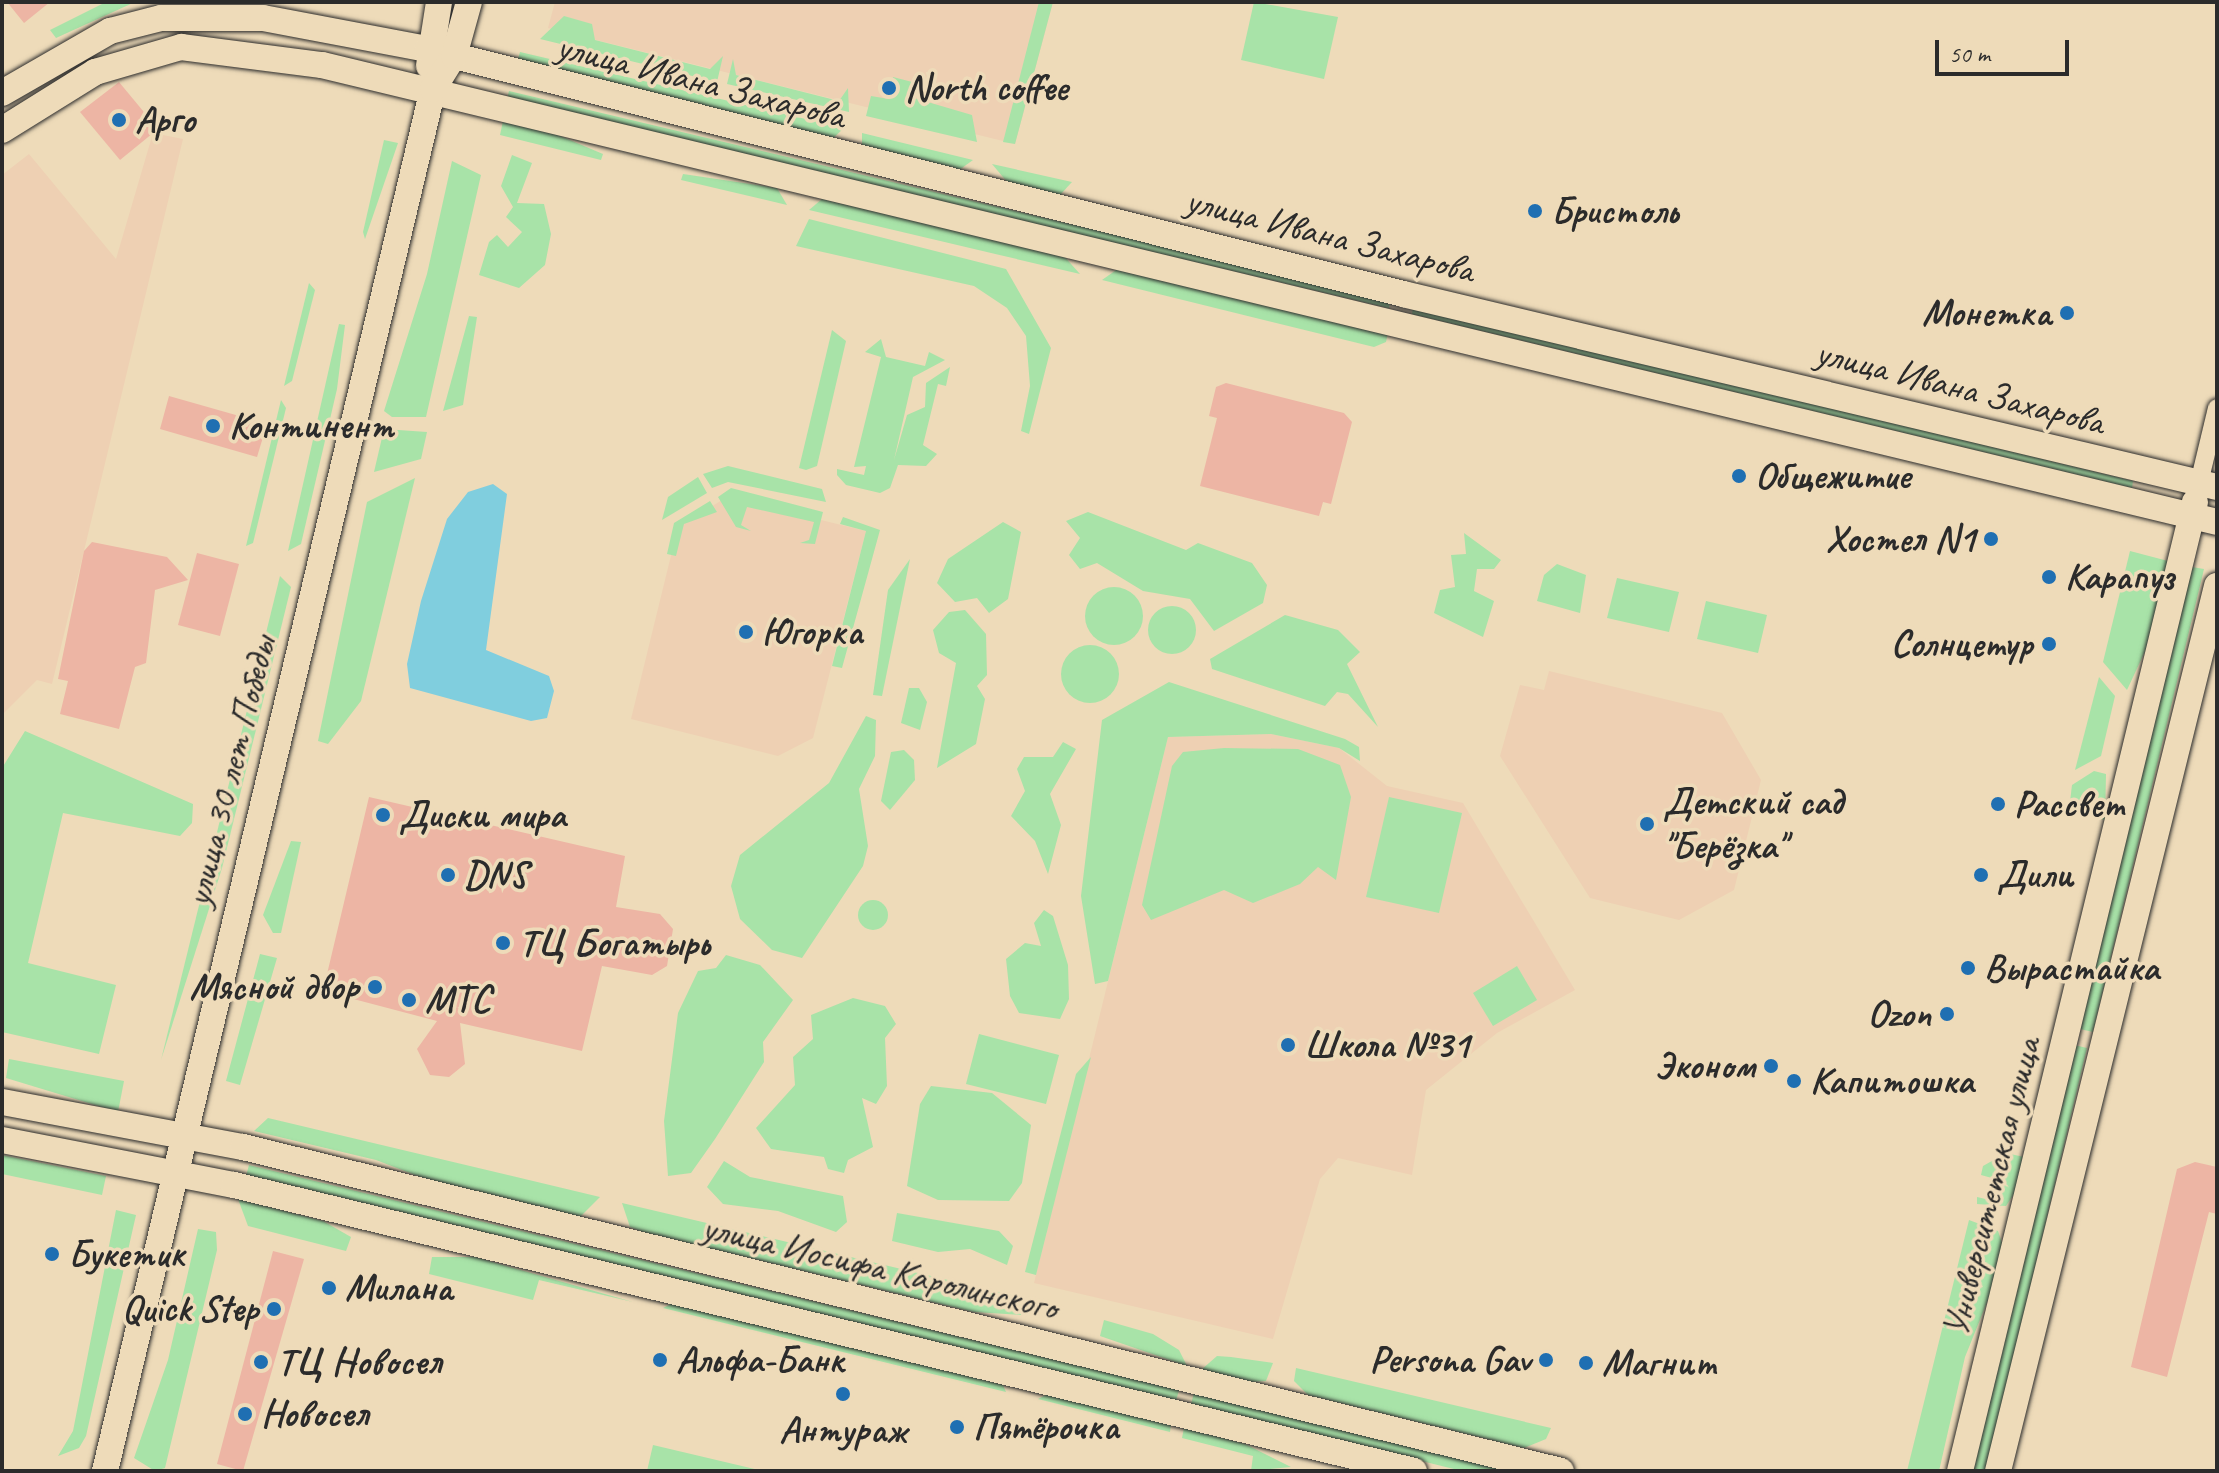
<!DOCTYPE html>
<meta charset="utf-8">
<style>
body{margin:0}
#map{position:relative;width:2219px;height:1473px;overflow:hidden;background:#eedbb9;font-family:Caveat,sans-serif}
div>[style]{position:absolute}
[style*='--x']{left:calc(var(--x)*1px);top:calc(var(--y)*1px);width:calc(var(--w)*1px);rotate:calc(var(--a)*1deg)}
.built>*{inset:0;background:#eed0b3}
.green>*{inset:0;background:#a8e3a8}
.round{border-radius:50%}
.water>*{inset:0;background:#80cede}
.building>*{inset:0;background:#edb5a4}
.roads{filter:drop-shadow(0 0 2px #2b2b2b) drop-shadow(0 0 2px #2b2b2b)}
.minor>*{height:18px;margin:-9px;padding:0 9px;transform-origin:9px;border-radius:9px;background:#eedbb9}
.secondary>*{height:26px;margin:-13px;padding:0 13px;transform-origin:13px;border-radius:13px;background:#eedbb9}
.dots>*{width:22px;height:22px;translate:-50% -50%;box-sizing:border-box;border:4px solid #eedbb9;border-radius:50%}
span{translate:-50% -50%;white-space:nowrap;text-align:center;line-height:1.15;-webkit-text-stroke:7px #eedbb9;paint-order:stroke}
.street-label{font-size:38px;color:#2b2b2b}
.poi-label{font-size:38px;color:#2b2b2b;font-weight:700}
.left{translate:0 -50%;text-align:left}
.right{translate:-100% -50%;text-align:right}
.frame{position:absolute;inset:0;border:4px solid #2b2b2b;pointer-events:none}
.scale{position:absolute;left:1935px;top:40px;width:134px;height:36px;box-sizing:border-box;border:4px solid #2b2b2b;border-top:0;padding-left:10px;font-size:24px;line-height:28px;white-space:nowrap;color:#2b2b2b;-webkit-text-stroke:6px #eedbb9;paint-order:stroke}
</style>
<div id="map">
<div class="built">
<div style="clip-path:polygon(555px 2px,1053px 2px,1015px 144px,548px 28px)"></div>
<div style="clip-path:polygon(153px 133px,183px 139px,52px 684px,37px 680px,2px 715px,2px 175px,29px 154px,116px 259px)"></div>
<div style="clip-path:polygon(727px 497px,866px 531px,813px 738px,778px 756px,631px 719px,678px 527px)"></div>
<div style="clip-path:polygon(1549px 671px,1722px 713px,1761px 780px,1734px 890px,1679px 920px,1590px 898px,1500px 756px,1520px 685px,1544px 690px)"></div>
<div style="clip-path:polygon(1271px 734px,1339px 748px,1387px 786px,1463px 803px,1575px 990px,1497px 1033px,1426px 1090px,1412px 1175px,1338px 1158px,1320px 1179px,1273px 1339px,1034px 1283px,1168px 737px)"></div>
</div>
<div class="green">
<div style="clip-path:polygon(106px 2px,135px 2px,56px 38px,50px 30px)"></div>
<div style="clip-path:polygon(1039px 2px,1053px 2px,1015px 144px,1003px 142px)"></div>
<div style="clip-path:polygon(1254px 2px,1338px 17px,1324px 79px,1241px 60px)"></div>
<div style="clip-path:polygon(564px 16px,592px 24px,595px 40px,710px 69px,723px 56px,717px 82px,540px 39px)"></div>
<div style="clip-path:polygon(520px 52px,844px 128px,829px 142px,518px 59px)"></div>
<div style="clip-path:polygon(733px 59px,736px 75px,839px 101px,848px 88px,849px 112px,727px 84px)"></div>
<div style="clip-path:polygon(893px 77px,916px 83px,914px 98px,972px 115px,977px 142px,866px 116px,871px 96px,889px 99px)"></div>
<div style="clip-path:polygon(509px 91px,1390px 300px,1389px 308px,507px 99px)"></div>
<div style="clip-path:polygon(503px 121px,558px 135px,603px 154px,601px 160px,500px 135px)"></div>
<div style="clip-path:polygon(862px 133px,973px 160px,955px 173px,862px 146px)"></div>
<div style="clip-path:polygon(384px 140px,398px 143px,365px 239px,363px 232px)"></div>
<div style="clip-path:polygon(512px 155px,532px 163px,517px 203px,544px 204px,551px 234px,545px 265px,519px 288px,479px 275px,489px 242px,497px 235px,508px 247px,522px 232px,506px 217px,513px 207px,501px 186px)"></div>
<div style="clip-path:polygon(452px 161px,481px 175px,426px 417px,392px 417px,384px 411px,427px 274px)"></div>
<div style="clip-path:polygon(992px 164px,1072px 182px,1060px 195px,1008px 183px)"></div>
<div style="clip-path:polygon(683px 174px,777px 188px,787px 205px,681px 180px)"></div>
<div style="clip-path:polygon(822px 199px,1063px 255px,1080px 274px,809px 210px)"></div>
<div style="clip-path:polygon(809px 219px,1006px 269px,1051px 348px,1029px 434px,1021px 431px,1030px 386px,1026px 336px,1007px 308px,974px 286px,796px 246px)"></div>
<div style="clip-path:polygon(1119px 268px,1388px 333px,1386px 342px,1374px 347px,1102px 280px)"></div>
<div style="clip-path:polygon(309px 283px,315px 290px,292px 381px,284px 386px)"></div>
<div style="clip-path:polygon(1413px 307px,2133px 481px,2132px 488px,1412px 314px)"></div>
<div style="clip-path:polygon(469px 316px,477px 317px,463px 405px,443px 411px)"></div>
<div style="clip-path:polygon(339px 324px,345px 325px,337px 389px,301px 544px,288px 551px)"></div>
<div style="clip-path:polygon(832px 330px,846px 341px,817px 466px,806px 470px,799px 468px)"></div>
<div style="clip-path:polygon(881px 339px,886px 357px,925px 366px,929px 352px,945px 360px,913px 377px,894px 460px,907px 415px,925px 407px,926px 383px,950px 367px,946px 386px,938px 384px,923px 445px,937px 454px,926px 466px,898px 465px,890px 488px,880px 493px,846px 485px,837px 475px,837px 469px,864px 475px,866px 466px,854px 467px,881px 357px,865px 352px)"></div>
<div style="clip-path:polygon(281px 400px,286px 408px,253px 543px,246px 546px)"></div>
<div style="clip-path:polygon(384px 429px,427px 432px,421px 459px,374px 472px)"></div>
<div style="clip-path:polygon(728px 466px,822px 489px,826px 502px,728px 482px,712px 488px,703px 474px)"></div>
<div style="clip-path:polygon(698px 477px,707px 493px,662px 520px,668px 497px)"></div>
<div style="clip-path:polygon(415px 478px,361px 701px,328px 744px,318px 741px,367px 502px)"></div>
<div style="clip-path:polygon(731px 488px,823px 512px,815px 544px,800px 543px,809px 540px,814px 522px,747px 507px,741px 525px,751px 531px,736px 527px,718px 497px)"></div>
<div style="clip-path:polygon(710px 501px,717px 512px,684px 524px,676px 556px,667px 554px,674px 523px)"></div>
<div style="clip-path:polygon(1088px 512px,1186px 550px,1198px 543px,1252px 563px,1267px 585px,1263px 603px,1214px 631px,1190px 599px,1143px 591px,1097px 563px,1080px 569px,1069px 555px,1080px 538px,1066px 521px)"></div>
<div style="clip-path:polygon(843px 517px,880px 530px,842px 668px,832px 666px,866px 531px,840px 524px)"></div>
<div style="clip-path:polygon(1003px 522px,1021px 532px,1008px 599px,989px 613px,977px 598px,955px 602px,937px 583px,948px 559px)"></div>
<div style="clip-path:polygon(1464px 533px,1501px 560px,1494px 569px,1477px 569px,1474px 591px,1494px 601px,1483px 637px,1434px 613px,1440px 590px,1455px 587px,1451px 555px,1466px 554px)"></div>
<div style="clip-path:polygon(2130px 551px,2168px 561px,2148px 645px,2127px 690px,2103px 662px)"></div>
<div style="clip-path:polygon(910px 559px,882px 696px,873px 695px,888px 590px)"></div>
<div style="clip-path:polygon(1557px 564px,1586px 575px,1580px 613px,1537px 601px,1544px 575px)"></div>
<div style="clip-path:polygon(2192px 567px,2204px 569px,2093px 1032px,2080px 1029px)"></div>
<div style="clip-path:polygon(280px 576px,291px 587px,222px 868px,161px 1060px)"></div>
<div style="clip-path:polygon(1617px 578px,1679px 592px,1669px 632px,1607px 618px)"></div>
<div class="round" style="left:1085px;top:587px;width:58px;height:58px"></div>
<div style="clip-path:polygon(1706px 601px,1767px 615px,1758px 653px,1697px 639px)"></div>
<div class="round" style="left:1148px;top:606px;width:48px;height:48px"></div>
<div style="clip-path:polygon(965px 610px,986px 634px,987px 675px,977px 686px,985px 699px,976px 744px,937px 768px,956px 663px,939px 653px,933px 630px,949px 612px)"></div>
<div style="clip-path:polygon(1285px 615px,1338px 630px,1360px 652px,1347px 664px,1378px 727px,1348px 694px,1337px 692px,1325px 706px,1212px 669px,1210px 659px)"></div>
<div class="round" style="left:1061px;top:645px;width:58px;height:58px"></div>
<div style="clip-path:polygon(2099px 677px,2115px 696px,2101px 756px,2075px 770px)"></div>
<div style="clip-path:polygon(1169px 682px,1345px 739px,1359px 747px,1360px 761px,1339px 748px,1271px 734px,1168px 737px,1108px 981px,1095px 984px,1081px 896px,1102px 720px)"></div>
<div style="clip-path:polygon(909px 688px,919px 688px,927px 702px,920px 730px,901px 723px)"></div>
<div style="clip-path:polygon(866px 716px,876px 720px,875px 756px,859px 789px,868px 846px,863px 866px,802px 958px,772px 950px,740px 919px,731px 886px,740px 855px,829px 783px)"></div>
<div style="clip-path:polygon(25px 731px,193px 804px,192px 823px,180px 836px,63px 813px,28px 963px,116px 985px,99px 1054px,2px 1032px,2px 768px)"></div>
<div style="clip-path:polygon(1063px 742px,1076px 749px,1050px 794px,1061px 825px,1048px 874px,1035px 841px,1011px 816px,1025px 791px,1017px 769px,1024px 757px,1053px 757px)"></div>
<div style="clip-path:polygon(1224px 748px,1298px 749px,1340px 765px,1351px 797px,1336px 880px,1318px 867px,1300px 884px,1253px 903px,1224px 890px,1151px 920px,1142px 905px,1172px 766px,1183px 752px)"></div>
<div style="clip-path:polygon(904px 750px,914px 760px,915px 780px,890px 810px,881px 801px,891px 752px)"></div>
<div style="clip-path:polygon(2094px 771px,2106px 774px,2105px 820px,2069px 810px,2072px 785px)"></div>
<div style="clip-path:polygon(1389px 797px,1462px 813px,1439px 913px,1366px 897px)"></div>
<div style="clip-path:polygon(291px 841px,301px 842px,281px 933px,273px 933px,263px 915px)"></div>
<div class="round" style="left:858px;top:900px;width:30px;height:30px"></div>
<div style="clip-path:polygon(1044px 910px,1053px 916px,1068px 965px,1069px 999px,1060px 1019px,1019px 1013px,1010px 996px,1006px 959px,1025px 943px,1041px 946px,1034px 923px)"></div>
<div style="clip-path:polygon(260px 954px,277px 958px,240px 1085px,226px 1081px)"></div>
<div style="clip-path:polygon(726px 955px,760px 965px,793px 1000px,763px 1042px,764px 1062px,715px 1139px,691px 1173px,668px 1176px,664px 1121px,678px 1013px,698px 971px,716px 968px)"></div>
<div style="clip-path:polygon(1517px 966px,1537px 1000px,1493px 1026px,1473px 993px)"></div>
<div style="clip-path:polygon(853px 998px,885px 1006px,896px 1024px,885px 1038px,887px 1086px,876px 1104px,862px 1098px,873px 1147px,848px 1160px,844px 1173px,828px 1169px,824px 1157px,771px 1149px,756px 1128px,795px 1085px,793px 1057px,813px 1039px,811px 1015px)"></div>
<div style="clip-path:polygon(979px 1034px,1059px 1055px,1046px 1104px,966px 1084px)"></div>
<div style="clip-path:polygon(2074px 1045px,2087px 1048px,1987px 1471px,1973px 1471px)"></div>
<div style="clip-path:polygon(1091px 1057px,1036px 1275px,1025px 1272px,1076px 1074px)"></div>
<div style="clip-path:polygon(9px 1059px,124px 1081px,118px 1112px,6px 1078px)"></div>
<div style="clip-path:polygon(931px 1086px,992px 1093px,1031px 1125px,1022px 1183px,1009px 1201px,938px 1200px,907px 1186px,920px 1104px)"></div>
<div style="clip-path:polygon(268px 1118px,600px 1197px,580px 1217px,441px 1185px,376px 1160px,254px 1131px)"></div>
<div style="clip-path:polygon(2006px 1153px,2024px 1157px,2014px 1194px,2006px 1206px,1977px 1204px,1977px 1197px,1994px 1201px,1999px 1180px,1981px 1175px,1983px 1166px)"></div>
<div style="clip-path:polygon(2px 1155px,106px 1176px,102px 1195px,2px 1174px)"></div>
<div style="clip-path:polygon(724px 1161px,750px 1177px,843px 1196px,847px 1222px,836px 1232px,778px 1211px,723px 1204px,707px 1187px)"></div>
<div style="clip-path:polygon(249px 1165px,1179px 1390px,1176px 1401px,246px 1176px)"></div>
<div style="clip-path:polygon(238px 1199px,323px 1221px,351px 1237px,346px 1251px,248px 1226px)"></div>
<div style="clip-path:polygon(622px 1203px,1024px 1298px,1021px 1315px,974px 1312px,643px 1232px,630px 1227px)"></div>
<div style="clip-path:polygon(116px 1210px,136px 1215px,86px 1436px,79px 1448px,58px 1456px,73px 1431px)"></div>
<div style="clip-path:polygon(897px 1213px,999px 1231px,1013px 1246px,1007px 1265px,970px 1249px,938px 1252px,892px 1241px)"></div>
<div style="clip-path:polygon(1969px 1220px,1998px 1231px,2003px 1246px,1990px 1295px,1965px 1357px,1939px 1471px,1907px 1471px)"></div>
<div style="clip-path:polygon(198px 1229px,216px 1232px,217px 1250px,165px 1468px,155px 1471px,134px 1458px,168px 1360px)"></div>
<div style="clip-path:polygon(432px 1257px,475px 1257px,633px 1302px,539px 1280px,533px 1300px,429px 1274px)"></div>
<div style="clip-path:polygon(673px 1303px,1003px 1385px,1006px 1392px,663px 1308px)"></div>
<div style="clip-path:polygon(1104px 1320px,1153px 1334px,1179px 1350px,1187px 1366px,1100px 1336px)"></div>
<div style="clip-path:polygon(1217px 1356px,1231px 1357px,1273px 1363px,1266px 1381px,1251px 1382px,1201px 1370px)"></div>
<div style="clip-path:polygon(1296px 1368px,1551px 1428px,1546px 1439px,1524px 1448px,1308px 1395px,1294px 1381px)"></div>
<div style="clip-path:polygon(1194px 1393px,1511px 1471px,1462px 1471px,1191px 1404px)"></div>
<div style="clip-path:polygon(1048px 1394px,1171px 1423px,1170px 1432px,1038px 1399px)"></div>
<div style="clip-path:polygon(1184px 1428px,1245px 1444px,1291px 1467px,1251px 1471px,1253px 1456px,1182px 1438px)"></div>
<div style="clip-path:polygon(653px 1445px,763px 1471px,647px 1471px)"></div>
</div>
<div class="water">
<div style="clip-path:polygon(493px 484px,507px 494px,486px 650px,549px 676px,554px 691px,547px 718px,531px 721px,410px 688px,407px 664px,421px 601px,447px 519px,468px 492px)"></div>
</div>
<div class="building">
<div style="clip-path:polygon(7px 2px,50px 2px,24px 23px)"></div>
<div style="clip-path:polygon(119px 82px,158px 129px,120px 160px,80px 112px)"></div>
<div style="clip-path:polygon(1226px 383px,1344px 413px,1352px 422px,1331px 504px,1323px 502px,1319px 516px,1200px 486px,1217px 418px,1209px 416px,1216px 387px)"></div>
<div style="clip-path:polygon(169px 396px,267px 424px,257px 457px,160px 429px)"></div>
<div style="clip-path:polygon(92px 542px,167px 557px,188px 580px,155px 590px,146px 663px,135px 667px,119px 729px,60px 714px,68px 681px,58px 679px,84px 551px)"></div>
<div style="clip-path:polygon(197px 553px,239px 564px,220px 636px,178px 625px)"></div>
<div style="clip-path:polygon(369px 797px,625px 856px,616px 907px,660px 914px,673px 929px,667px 966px,652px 975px,602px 966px,582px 1051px,460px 1023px,465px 1064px,449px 1077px,430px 1075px,417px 1049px,437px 1021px,323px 991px)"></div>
<div style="clip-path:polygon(2195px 1162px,2217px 1167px,2217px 1214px,2209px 1212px,2167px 1377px,2131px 1367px,2177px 1169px)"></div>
<div style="clip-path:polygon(273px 1251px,304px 1259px,243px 1471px,217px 1464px)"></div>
</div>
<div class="roads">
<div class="minor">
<div style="--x:2199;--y:483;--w:77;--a:-76.5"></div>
</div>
<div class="secondary">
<div style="--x:429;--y:66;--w:65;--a:-81.1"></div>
<div style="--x:2;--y:93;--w:125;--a:-29.9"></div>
<div style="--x:110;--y:31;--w:53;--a:-14.3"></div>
<div style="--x:161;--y:18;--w:102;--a:0"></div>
<div style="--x:263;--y:18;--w:167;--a:10.7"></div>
<div style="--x:427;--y:49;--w:1006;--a:14.09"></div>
<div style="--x:1403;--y:294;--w:837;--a:13.34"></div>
<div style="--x:2;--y:130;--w:110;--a:-31.9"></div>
<div style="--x:95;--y:72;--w:90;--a:-16.2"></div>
<div style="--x:181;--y:47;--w:142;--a:7.3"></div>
<div style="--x:322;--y:65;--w:1949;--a:13.56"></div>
<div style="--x:2;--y:1102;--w:245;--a:10.6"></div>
<div style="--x:243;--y:1147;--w:1357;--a:13.81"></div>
<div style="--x:2;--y:1140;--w:236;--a:11"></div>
<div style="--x:234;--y:1185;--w:1214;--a:13.62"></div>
<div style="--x:105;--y:1471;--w:1420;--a:-76.65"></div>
<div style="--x:433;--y:89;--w:39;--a:-58"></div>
<div style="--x:454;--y:56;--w:56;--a:-74.5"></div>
<div style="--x:1960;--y:1471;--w:997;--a:-76.37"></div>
<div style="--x:1998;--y:1471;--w:912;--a:-76.1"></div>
</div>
</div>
<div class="dots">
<div style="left:889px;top:88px;background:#1f6fb2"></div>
<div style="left:119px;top:120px;background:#1f6fb2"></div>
<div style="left:1535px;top:211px;background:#1f6fb2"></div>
<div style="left:2067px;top:313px;background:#1f6fb2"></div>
<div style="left:213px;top:426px;background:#1f6fb2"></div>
<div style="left:1739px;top:476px;background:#1f6fb2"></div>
<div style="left:1991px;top:539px;background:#1f6fb2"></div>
<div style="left:2049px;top:577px;background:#1f6fb2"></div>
<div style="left:746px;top:632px;background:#1f6fb2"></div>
<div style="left:2049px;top:644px;background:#1f6fb2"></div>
<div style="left:1998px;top:804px;background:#1f6fb2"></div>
<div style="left:383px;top:815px;background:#1f6fb2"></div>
<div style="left:1647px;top:824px;background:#1f6fb2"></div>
<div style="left:448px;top:875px;background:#1f6fb2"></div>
<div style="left:1981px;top:875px;background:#1f6fb2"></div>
<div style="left:503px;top:943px;background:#1f6fb2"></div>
<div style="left:1968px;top:968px;background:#1f6fb2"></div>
<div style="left:375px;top:987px;background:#1f6fb2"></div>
<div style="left:409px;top:1000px;background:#1f6fb2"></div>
<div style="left:1947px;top:1014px;background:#1f6fb2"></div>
<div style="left:1288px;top:1045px;background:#1f6fb2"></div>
<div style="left:1771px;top:1066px;background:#1f6fb2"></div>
<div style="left:1794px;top:1081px;background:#1f6fb2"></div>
<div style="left:52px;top:1254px;background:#1f6fb2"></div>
<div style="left:329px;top:1288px;background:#1f6fb2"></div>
<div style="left:274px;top:1309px;background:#1f6fb2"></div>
<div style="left:660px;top:1360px;background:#1f6fb2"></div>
<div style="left:1546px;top:1360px;background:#1f6fb2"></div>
<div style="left:261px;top:1362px;background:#1f6fb2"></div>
<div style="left:1586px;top:1363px;background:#1f6fb2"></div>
<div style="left:843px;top:1394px;background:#1f6fb2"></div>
<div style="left:245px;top:1414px;background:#1f6fb2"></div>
<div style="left:957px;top:1427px;background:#1f6fb2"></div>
</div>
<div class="street-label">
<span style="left:701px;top:81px;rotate:14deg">улица Ивана Захарова</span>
<span style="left:1330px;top:235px;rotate:14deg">улица Ивана Захарова</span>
<span style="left:1960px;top:387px;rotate:14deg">улица Ивана Захарова</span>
<span style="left:230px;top:771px;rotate:-76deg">улица 30 лет Победы</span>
<span style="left:1991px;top:1187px;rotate:-76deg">Университетская улица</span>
<span style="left:880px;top:1267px;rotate:13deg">улица Иосифа Каролинского</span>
</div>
<div class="poi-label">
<span class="left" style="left:905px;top:88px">North coffee</span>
<span class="left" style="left:135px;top:120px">Арго</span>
<span class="left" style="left:1551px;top:211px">Бристоль</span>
<span class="right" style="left:2051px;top:313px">Монетка</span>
<span class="left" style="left:229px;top:426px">Континент</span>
<span class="left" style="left:1755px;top:476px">Общежитие</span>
<span class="right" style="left:1975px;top:539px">Хостел N1</span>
<span class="left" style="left:2065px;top:577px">Карапуз</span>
<span class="left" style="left:762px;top:632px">Югорка</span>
<span class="right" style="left:2033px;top:644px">Солнцетур</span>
<span class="left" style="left:1663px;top:824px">Детский сад<br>"Берёзка"</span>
<span class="left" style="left:2014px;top:804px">Рассвет</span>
<span class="left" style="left:399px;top:815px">Диски мира</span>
<span class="left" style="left:464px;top:875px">DNS</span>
<span class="left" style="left:1997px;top:875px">Дили</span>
<span class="left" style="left:519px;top:943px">ТЦ Богатырь</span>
<span class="left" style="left:1984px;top:968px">Вырастайка</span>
<span class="right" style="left:359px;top:987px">Мясной двор</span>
<span class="left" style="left:425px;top:1000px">МТС</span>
<span class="right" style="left:1931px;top:1014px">Ozon</span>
<span class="left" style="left:1304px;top:1045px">Школа №31</span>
<span class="right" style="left:1755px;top:1066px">Эконом</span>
<span class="left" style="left:1810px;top:1081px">Капитошка</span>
<span class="left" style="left:68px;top:1254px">Букетик</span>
<span class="left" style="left:345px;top:1288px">Милана</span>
<span class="right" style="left:258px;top:1309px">Quick Step</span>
<span class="left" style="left:676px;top:1360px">Альфа-Банк</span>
<span class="right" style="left:1530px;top:1360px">Persona Gav</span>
<span class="left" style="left:277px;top:1362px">ТЦ Новосел</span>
<span class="left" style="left:1602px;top:1363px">Магнит</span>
<span class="left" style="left:261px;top:1414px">Новосел</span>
<span class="left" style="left:973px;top:1427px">Пятёрочка</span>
<span style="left:843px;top:1430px">Антураж</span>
</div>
<div class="frame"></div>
<div class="scale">50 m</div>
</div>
